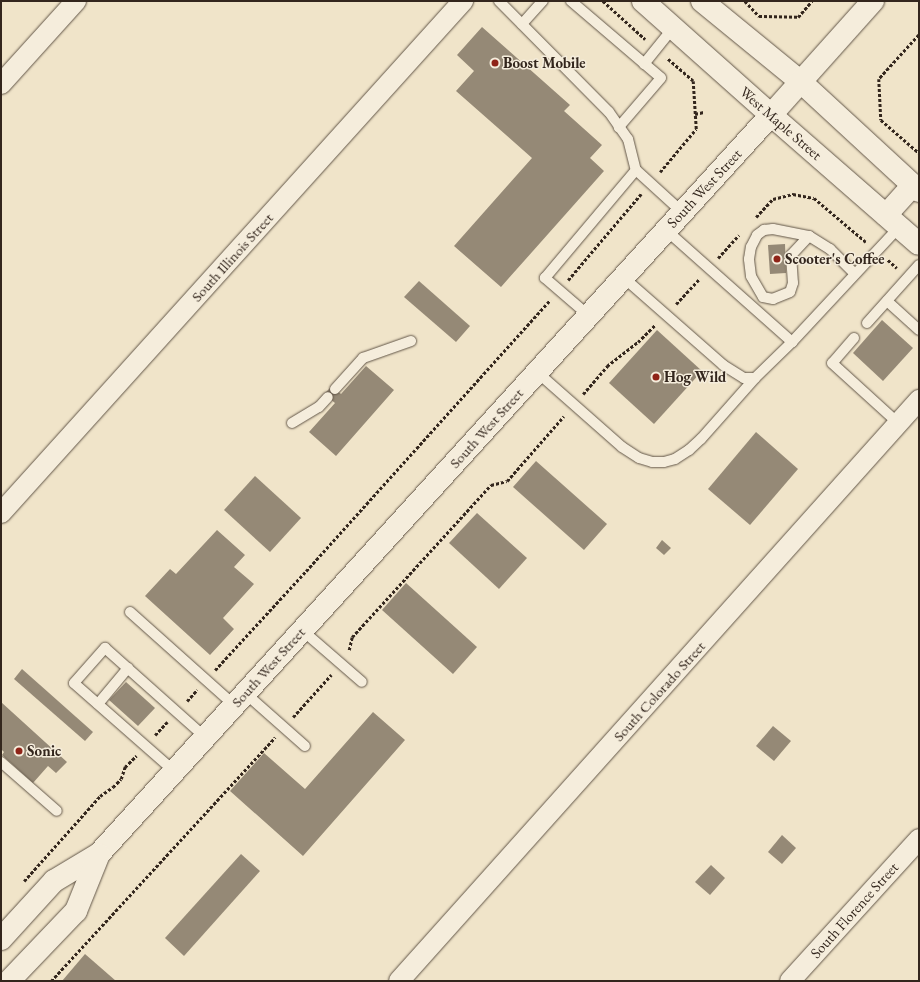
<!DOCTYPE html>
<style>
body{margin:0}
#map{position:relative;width:920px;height:982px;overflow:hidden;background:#f0e4c9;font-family:"EB Garamond",serif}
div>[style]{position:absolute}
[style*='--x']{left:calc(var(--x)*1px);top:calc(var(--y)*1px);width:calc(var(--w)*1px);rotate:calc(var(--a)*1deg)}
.building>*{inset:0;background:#958976}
.path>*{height:2.5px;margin-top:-1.25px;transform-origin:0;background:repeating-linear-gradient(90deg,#33261d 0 3px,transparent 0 5px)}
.roads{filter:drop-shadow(0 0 1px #625648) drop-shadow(0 0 1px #625648)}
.service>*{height:10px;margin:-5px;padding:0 5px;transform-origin:5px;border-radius:5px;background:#f5eddc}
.minor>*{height:20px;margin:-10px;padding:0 10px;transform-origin:10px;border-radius:10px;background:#f5eddc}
.tertiary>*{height:22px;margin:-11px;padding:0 11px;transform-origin:11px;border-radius:11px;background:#f5eddc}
.secondary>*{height:22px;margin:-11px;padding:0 11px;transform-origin:11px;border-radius:11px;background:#f5eddc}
.dots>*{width:11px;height:11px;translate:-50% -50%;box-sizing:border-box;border:2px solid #f5eddc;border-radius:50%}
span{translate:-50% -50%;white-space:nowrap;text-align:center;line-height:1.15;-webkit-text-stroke:3px #f5eddc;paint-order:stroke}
.poi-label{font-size:15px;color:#33261d;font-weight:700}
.left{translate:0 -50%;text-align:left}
.street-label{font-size:15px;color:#33261d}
.frame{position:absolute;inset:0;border:2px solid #33261d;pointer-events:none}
</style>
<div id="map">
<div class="building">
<div style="clip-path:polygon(482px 27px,570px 105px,564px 111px,602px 145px,590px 158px,604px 171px,501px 287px,454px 246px,532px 158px,456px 91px,474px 71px,457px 55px)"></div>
<div style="clip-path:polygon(785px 244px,786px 273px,770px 274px,768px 245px)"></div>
<div style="clip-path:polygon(419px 281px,470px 326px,456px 342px,404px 297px)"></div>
<div style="clip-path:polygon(882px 320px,913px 348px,883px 381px,853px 353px)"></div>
<div style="clip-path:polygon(657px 330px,702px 371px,654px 424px,609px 383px)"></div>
<div style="clip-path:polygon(366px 366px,394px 390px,336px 456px,309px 432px,335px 403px,324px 394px,332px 386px,341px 394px)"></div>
<div style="clip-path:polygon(756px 432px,798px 469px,750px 525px,708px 489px)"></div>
<div style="clip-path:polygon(536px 461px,607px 524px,584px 550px,513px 487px)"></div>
<div style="clip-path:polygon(255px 476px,301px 518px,270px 552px,224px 510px)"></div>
<div style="clip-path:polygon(477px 513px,527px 558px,499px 589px,449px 543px)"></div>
<div style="clip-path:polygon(217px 530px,245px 555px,234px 567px,254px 584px,223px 618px,234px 629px,210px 655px,145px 596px,170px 569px,176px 574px)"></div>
<div style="clip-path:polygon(662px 540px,671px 548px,664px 555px,656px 548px)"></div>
<div style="clip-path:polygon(406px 583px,477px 647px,453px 674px,382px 610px)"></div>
<div style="clip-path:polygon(22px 669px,93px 732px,85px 741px,14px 679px)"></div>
<div style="clip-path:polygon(126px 682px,155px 708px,138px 726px,109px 700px)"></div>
<div style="clip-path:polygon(1px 702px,67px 762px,56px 773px,48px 766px,33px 783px,2px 755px,4px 752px,1px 749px)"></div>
<div style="clip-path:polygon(373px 712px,405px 740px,303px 856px,230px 791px,264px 753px,305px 789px)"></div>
<div style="clip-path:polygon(773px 726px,791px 741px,774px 761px,756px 746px)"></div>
<div style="clip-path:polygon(782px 835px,796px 848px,782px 864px,768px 852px)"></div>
<div style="clip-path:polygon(241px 854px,260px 871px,184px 956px,165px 938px)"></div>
<div style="clip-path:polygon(711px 865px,725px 878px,710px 895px,695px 882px)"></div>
<div style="clip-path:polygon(85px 954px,116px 981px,62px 981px)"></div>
</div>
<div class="path">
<div style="--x:603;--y:1;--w:57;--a:42.1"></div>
<div style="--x:745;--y:1;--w:21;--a:47"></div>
<div style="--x:759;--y:16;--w:39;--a:1"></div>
<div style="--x:798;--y:17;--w:21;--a:-49"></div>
<div style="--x:919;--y:35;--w:59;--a:132.3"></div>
<div style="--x:879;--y:79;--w:41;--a:87.2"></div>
<div style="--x:881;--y:120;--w:50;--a:41"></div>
<div style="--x:695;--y:114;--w:9;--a:-13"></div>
<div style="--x:660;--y:172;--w:56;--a:-50.1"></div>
<div style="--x:696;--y:129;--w:48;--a:-93.6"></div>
<div style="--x:693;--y:81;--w:35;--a:-139"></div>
<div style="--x:756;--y:217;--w:25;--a:-47"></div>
<div style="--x:773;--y:199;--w:21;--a:-14"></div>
<div style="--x:793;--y:194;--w:21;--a:11"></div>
<div style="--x:814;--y:198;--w:68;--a:40.2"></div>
<div style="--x:718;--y:258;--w:31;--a:-48"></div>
<div style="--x:888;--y:260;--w:12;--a:42"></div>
<div style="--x:568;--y:280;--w:113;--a:-49.7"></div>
<div style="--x:676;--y:304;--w:34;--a:-47"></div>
<div style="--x:583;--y:394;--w:37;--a:-49"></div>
<div style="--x:607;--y:366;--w:39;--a:-38"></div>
<div style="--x:638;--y:342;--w:25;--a:-45"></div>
<div style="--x:349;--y:650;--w:13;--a:-77"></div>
<div style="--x:352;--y:637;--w:206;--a:-47.6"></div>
<div style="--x:491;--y:485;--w:16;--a:-14"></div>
<div style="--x:507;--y:481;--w:86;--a:-48.8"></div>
<div style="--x:215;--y:670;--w:134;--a:-47.4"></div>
<div style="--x:306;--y:571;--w:365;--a:-48"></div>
<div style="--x:187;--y:701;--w:15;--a:-48"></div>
<div style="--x:293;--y:717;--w:57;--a:-47.9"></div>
<div style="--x:155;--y:735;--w:18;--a:-47"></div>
<div style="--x:24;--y:881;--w:114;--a:-48.2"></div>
<div style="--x:100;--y:796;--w:16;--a:-35"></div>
<div style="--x:113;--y:787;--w:11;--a:-45"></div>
<div style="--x:121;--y:779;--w:13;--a:-72"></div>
<div style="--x:125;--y:767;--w:16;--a:-45"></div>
<div style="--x:51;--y:981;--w:331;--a:-47.4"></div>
</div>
<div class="roads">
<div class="service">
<div style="--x:499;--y:1;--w:156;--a:45.3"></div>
<div style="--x:609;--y:112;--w:33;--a:55"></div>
<div style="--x:628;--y:139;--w:32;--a:76"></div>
<div style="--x:571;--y:1;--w:118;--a:40.5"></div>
<div style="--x:661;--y:78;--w:65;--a:130.6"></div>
<div style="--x:522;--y:24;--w:31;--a:-48"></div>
<div style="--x:644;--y:64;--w:46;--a:-51.1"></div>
<div style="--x:666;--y:230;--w:169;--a:41.6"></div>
<div style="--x:792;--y:342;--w:158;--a:-47"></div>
<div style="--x:809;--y:236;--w:26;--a:133"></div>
<div style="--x:791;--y:255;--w:28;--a:86"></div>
<div style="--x:793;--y:283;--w:9;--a:108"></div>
<div style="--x:790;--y:292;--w:18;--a:158"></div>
<div style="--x:773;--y:299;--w:10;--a:-169"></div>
<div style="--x:763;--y:297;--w:24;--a:-120"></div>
<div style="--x:751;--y:276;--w:17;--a:-97"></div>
<div style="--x:749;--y:259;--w:12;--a:-81"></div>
<div style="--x:751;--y:247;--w:13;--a:-63"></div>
<div style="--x:757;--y:235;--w:9;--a:-36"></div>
<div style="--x:764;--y:230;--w:9;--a:-6"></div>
<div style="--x:773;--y:229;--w:37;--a:11"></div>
<div style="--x:809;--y:236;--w:25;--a:32"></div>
<div style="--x:830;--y:249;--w:35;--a:45"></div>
<div style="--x:623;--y:277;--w:133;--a:41.3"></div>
<div style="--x:723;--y:365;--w:25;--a:32"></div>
<div style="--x:744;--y:378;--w:11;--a:0"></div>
<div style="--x:755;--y:378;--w:52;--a:-44.2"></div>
<div style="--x:887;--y:301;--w:43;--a:42.2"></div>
<div style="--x:588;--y:315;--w:57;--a:-139.3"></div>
<div style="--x:545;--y:278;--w:141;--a:-49.9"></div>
<div style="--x:636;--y:170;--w:62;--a:42.4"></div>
<div style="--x:867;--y:323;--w:78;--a:-48.1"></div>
<div style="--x:854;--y:338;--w:33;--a:131"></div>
<div style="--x:832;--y:363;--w:89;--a:42.3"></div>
<div style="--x:537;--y:372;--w:113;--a:41.4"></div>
<div style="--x:622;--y:447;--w:20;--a:33"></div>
<div style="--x:639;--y:458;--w:14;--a:17"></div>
<div style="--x:652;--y:462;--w:12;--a:0"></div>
<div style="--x:664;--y:462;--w:11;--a:-15"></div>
<div style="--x:675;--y:459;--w:17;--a:-33"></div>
<div style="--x:689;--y:450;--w:16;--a:-43"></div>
<div style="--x:701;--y:439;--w:81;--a:-48.5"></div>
<div style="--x:335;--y:389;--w:42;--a:-47.9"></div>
<div style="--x:363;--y:358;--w:51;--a:-19.5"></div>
<div style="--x:292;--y:423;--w:31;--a:-31"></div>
<div style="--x:319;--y:407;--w:13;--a:-48"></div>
<div style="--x:130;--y:612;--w:140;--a:41.8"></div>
<div style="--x:302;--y:630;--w:79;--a:40.9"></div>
<div style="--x:245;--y:693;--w:80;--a:41.5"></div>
<div style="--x:98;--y:704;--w:47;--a:-50.2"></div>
<div style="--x:1;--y:762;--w:74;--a:41.2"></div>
<div style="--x:174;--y:771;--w:133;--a:-138.7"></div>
<div style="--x:74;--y:683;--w:47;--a:-48.5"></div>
<div style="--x:105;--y:648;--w:134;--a:41.7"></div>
</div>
<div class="minor">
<div style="--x:1;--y:84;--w:112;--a:-47.9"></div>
<div style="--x:1;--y:513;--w:690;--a:-47.94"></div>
<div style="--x:399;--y:981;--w:780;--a:-48.17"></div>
<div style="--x:790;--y:981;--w:192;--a:-47.7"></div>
</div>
<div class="tertiary">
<div style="--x:643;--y:1;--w:171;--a:41.7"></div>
<div style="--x:771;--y:115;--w:196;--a:41.1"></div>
<div style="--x:702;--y:1;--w:128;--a:39.3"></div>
<div style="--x:801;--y:82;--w:161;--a:42.7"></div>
<div style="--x:886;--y:215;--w:40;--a:-48"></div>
</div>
<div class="secondary">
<div style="--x:1;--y:939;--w:79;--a:-47.6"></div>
<div style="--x:54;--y:881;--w:52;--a:-31"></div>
<div style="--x:99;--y:854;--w:999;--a:-47.72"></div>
<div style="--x:771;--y:115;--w:153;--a:-48.2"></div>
<div style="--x:9;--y:981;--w:97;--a:-46.3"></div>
<div style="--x:76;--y:911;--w:61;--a:-68"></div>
</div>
</div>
<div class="dots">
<div style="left:495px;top:63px;background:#8f2418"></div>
<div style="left:777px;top:259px;background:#8f2418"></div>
<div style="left:656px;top:377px;background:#8f2418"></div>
<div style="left:19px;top:751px;background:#8f2418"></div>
</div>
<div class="poi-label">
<span class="left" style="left:503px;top:63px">Boost Mobile</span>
<span class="left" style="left:785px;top:259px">Scooter's Coffee</span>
<span class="left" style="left:664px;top:377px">Hog Wild</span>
<span class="left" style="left:27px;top:751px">Sonic</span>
</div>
<div class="street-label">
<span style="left:781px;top:123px;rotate:41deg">West Maple Street</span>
<span style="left:704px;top:188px;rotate:-47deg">South West Street</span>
<span style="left:232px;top:257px;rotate:-48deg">South Illinois Street</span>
<span style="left:486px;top:428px;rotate:-48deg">South West Street</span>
<span style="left:268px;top:667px;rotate:-48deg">South West Street</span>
<span style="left:659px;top:691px;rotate:-48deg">South Colorado Street</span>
<span style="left:854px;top:910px;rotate:-48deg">South Florence Street</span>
</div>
<div class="frame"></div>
</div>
